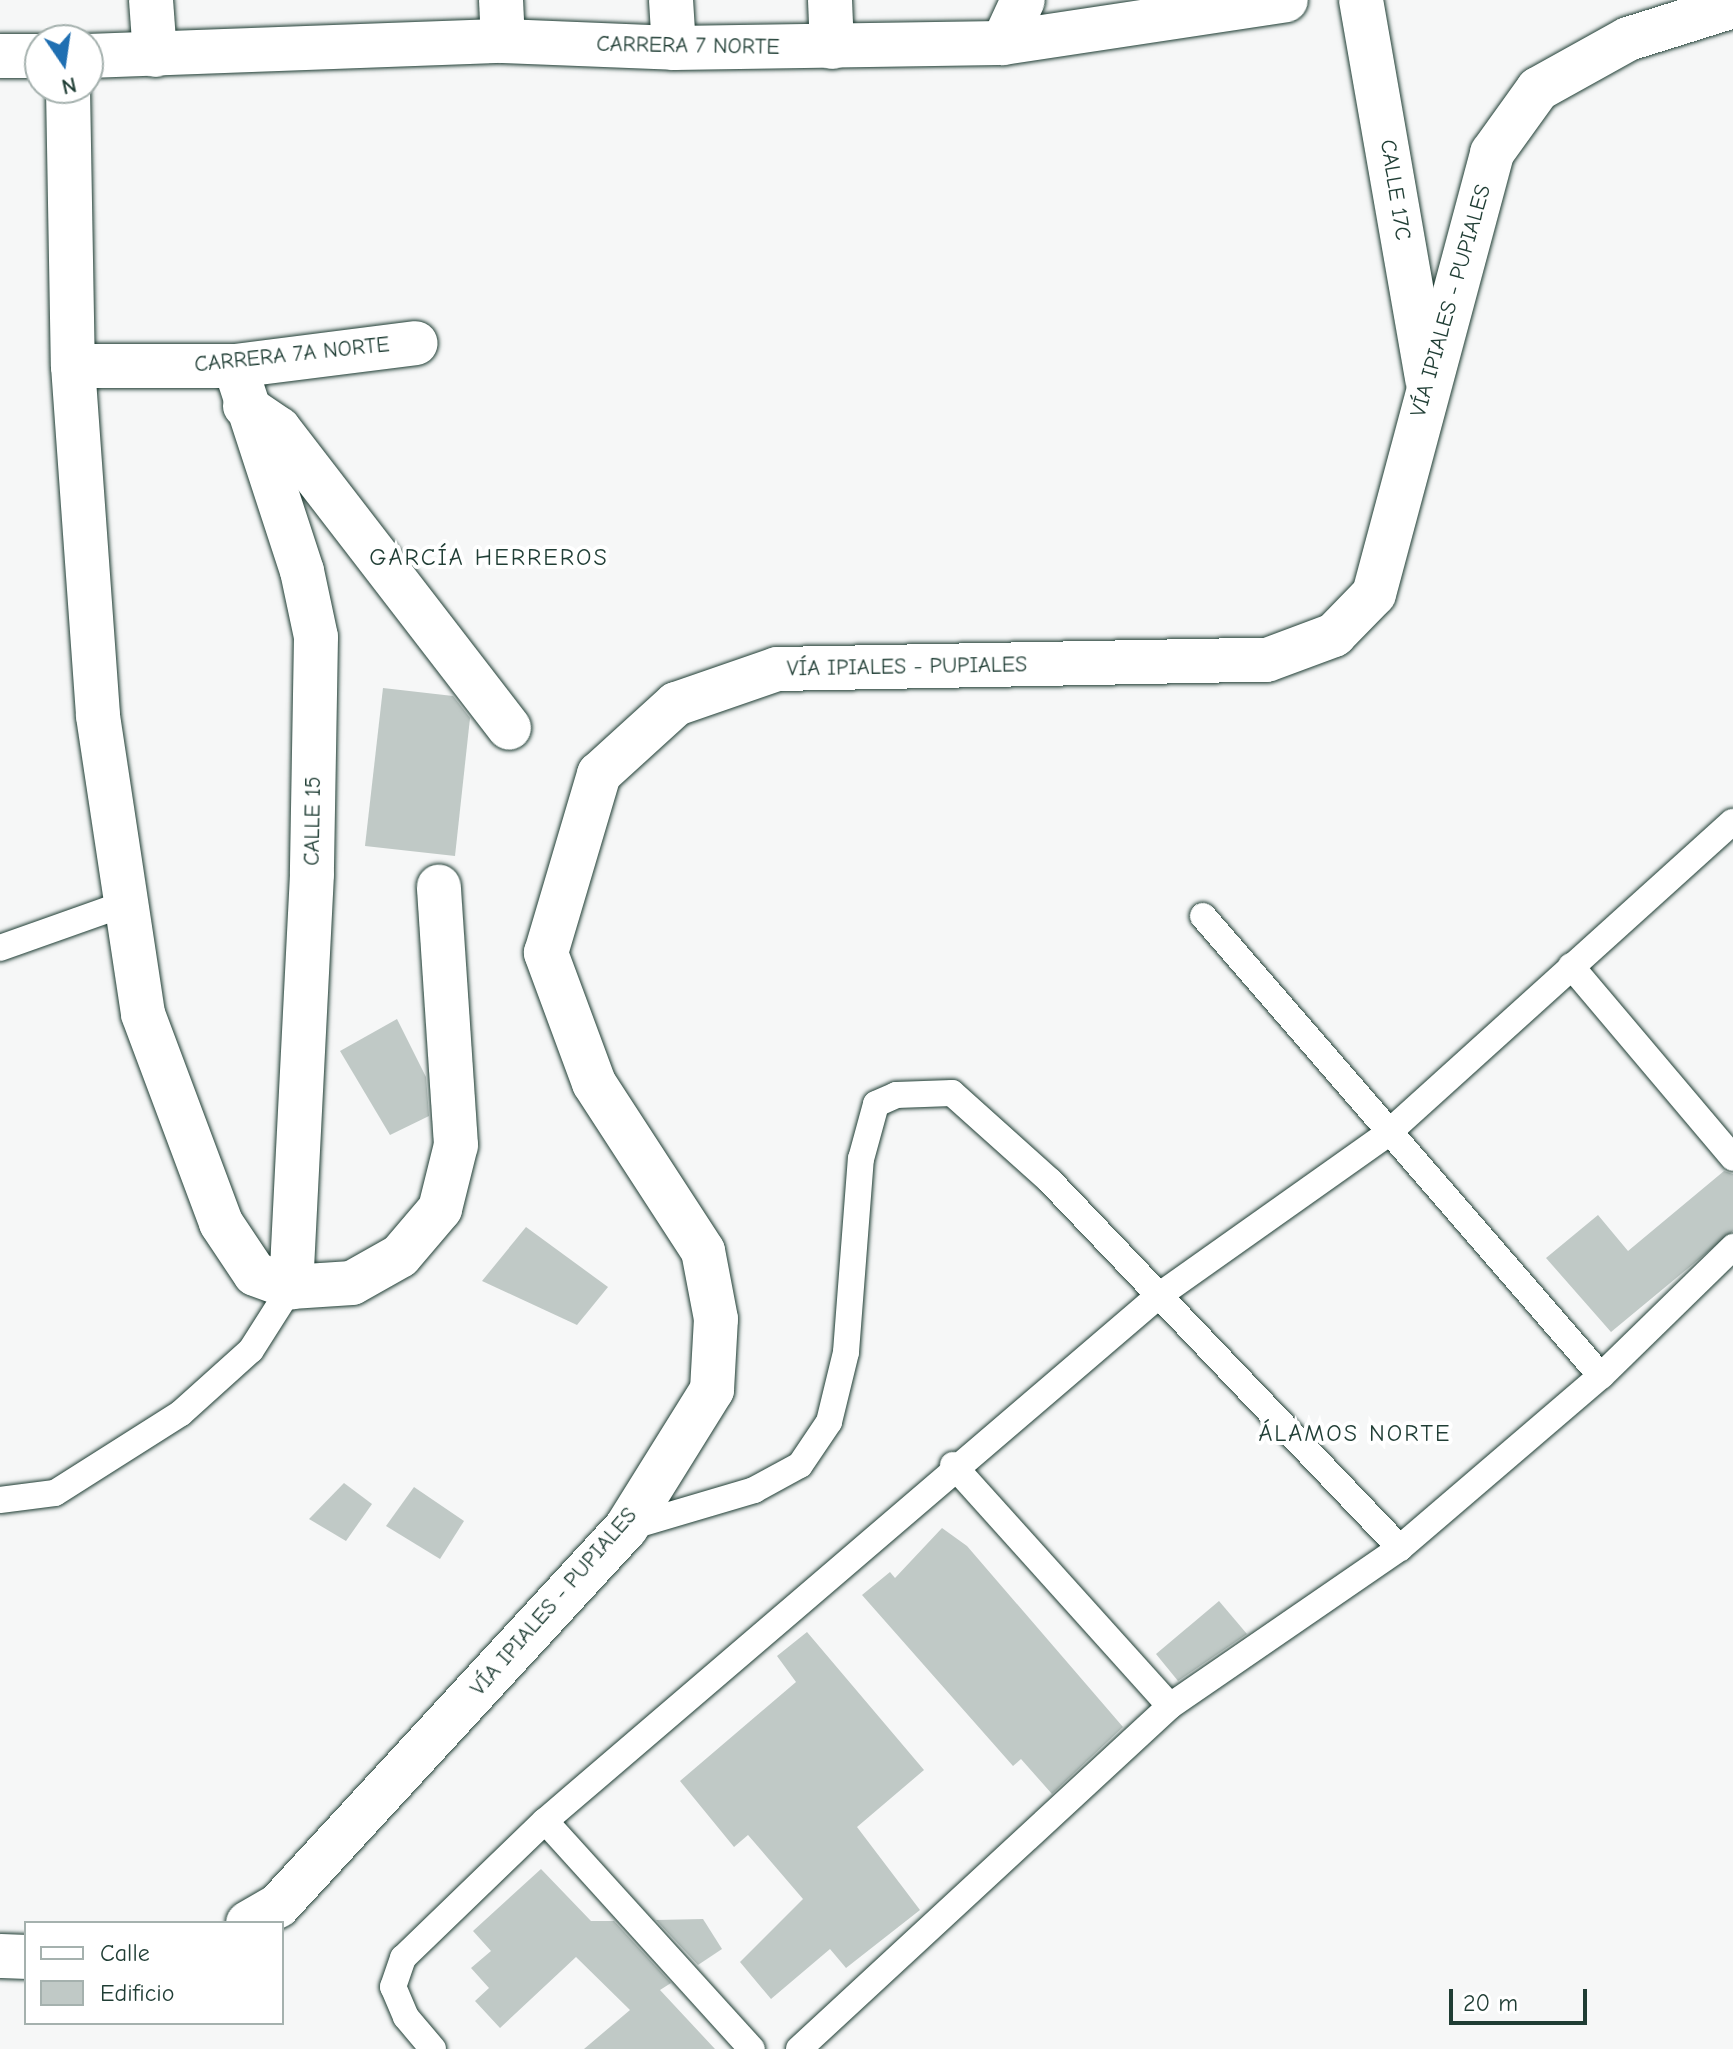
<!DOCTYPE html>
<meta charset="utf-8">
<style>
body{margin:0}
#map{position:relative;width:1733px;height:2049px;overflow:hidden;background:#f6f7f7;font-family:"Comic Neue",sans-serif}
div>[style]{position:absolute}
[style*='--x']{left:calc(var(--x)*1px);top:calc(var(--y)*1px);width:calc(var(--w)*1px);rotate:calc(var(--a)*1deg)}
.building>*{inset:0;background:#c0c9c6}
.roads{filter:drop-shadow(0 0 2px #1f3d34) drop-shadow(0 0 2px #1f3d34)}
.lane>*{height:26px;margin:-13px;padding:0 13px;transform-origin:13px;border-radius:13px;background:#fff}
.street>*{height:44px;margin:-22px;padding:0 22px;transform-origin:22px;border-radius:22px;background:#fff}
.secondary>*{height:44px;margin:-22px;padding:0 22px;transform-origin:22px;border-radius:22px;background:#fff}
span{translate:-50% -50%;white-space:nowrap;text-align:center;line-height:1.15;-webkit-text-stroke:8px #fff;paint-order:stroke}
.street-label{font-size:22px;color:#1f3d34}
.neighbourhood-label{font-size:24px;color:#1f3d34;letter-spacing:2px}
.legend{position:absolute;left:24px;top:1921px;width:260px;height:104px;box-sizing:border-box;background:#fff;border:2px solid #a5b1ae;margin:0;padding:10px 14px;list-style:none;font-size:24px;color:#1f3d34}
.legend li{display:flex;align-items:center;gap:16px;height:40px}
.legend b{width:40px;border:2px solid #a5b1ae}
.north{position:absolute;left:24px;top:24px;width:80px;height:80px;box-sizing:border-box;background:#fff;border:2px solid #a5b1ae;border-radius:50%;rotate:167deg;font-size:22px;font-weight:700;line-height:32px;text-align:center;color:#1f3d34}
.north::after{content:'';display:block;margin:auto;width:28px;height:36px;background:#1f6fb2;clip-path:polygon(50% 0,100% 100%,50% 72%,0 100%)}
.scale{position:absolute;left:1449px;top:1989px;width:138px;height:36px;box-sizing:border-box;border:4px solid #1f3d34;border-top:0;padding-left:10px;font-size:24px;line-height:28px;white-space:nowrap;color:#1f3d34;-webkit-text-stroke:6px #fff;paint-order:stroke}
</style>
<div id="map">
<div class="building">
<div style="clip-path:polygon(383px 688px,453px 696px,470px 718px,455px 856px,365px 846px)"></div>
<div style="clip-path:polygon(397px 1019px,426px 1077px,429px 1116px,390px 1135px,340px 1051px)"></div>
<div style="clip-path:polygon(1724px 1171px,1733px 1174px,1733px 1231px,1611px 1332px,1546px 1258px,1598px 1215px,1628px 1251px)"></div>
<div style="clip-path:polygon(526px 1227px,608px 1287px,577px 1325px,482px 1281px)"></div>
<div style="clip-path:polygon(344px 1483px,372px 1504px,346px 1541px,309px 1519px)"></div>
<div style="clip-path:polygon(414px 1487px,464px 1521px,440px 1559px,386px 1526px)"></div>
<div style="clip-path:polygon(942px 1528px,967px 1546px,1123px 1727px,1052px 1794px,1021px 1759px,1013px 1766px,862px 1595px,890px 1572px,895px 1578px)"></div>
<div style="clip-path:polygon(1219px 1601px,1247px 1634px,1178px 1681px,1156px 1654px)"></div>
<div style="clip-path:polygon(807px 1632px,924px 1770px,857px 1827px,920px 1910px,846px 1968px,830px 1949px,771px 1999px,740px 1962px,803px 1899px,748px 1835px,734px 1847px,680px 1781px,796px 1682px,777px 1656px)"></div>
<div style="clip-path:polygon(541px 1869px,591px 1921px,614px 1921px,671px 1983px,660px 1990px,715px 2049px,584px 2049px,630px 2010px,576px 1957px,500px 2028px,475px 2001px,489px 1988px,471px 1968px,491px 1951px,473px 1931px)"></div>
<div style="clip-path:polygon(703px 1919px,722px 1949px,698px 1965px,656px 1920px)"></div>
</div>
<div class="roads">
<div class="lane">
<div style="--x:1203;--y:916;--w:608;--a:49.13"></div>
<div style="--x:0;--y:948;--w:135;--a:-19.5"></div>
<div style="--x:1571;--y:966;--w:251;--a:49.8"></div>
<div style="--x:953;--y:1465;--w:324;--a:48"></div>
<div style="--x:0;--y:1500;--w:55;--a:-7.3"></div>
<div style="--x:55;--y:1493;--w:149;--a:-32.4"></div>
<div style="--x:181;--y:1413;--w:94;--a:-42"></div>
<div style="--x:251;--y:1350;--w:75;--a:-57.6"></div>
<div style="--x:626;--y:1528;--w:134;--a:-16.5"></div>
<div style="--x:754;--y:1490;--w:52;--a:-28.5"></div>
<div style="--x:800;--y:1465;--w:52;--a:-56"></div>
<div style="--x:829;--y:1422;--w:72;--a:-76.3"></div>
<div style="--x:846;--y:1352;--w:194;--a:-85.6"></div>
<div style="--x:861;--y:1159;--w:57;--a:-74.7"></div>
<div style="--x:876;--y:1104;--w:22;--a:-24"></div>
<div style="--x:896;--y:1095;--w:56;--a:-2"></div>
<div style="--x:952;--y:1093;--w:132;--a:41.9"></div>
<div style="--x:1050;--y:1181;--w:507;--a:46.36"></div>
<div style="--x:545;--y:1821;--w:308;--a:47.8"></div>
<div style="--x:433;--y:2049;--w:42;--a:-130.2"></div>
<div style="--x:406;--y:2017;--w:33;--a:-113"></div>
<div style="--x:393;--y:1987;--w:31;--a:-71"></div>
<div style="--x:403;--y:1958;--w:197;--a:-44"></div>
<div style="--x:545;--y:1821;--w:806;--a:-40.57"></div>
<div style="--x:1157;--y:1297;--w:281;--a:-35.3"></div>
<div style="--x:1386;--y:1135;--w:467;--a:-42.1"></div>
<div style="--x:799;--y:2049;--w:505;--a:-42.75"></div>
<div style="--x:1170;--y:1706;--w:279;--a:-34.5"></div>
<div style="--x:1400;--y:1548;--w:265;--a:-40.6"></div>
<div style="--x:1601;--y:1376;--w:185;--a:-44.3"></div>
</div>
<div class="street">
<div style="--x:151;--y:0;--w:55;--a:85.8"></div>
<div style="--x:501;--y:0;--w:41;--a:87.2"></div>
<div style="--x:671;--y:0;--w:48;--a:86.4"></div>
<div style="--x:830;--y:0;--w:47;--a:87.6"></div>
<div style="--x:1361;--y:0;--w:386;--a:80.1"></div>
<div style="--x:1003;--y:43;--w:47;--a:-65.1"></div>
<div style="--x:0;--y:56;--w:40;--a:0"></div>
<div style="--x:88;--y:56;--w:415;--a:-2.1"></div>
<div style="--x:503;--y:41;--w:171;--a:2.3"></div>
<div style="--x:674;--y:48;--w:329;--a:-0.9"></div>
<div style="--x:1003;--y:43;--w:286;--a:-8.6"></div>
<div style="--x:68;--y:88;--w:278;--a:89"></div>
<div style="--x:73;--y:366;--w:351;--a:85.9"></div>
<div style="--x:98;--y:716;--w:301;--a:81.4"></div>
<div style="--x:143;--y:1014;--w:223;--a:69.5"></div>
<div style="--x:221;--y:1223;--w:61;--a:56.3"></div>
<div style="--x:255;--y:1274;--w:38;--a:20"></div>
<div style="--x:291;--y:1287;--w:61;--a:-3.8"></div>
<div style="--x:352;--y:1283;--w:55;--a:-29.4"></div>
<div style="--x:400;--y:1256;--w:62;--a:-49.6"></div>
<div style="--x:440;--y:1209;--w:66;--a:-76"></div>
<div style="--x:456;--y:1145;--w:259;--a:-93.8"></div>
<div style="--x:73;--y:366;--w:162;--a:0"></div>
<div style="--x:235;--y:366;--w:182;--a:-7.2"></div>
<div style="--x:235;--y:366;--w:216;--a:71.9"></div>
<div style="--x:302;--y:571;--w:67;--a:78"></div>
<div style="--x:316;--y:637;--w:237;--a:91"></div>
<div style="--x:312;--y:874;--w:414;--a:92.9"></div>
<div style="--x:245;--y:406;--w:41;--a:34.1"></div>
<div style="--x:279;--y:429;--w:377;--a:52.4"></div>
</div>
<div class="secondary">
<div style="--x:248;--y:1923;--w:34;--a:-30"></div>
<div style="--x:278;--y:1906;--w:514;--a:-47.37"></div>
<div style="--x:626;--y:1528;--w:163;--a:-58.1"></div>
<div style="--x:712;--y:1390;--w:71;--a:-86.8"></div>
<div style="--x:716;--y:1319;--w:69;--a:-100.8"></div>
<div style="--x:703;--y:1251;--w:200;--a:-123"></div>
<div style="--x:594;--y:1083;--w:139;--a:-110.3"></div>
<div style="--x:546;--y:953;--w:187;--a:-73.5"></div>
<div style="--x:599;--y:774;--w:104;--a:-42.3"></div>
<div style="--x:676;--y:704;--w:107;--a:-19.1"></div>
<div style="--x:777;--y:669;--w:490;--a:-1.1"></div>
<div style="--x:1267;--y:660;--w:72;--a:-20.5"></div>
<div style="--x:1334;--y:635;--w:57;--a:-45.7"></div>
<div style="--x:1374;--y:594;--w:457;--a:-75"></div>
<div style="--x:1492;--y:153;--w:79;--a:-54.3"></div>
<div style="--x:1538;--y:89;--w:103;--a:-29.1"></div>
<div style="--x:1628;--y:39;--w:110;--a:-17.4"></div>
<div style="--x:0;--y:1956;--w:26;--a:2"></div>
</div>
</div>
<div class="street-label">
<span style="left:688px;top:46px;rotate:1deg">CARRERA 7 NORTE</span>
<span style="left:1395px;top:190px;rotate:81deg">CALLE 17C</span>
<span style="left:1451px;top:301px;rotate:-74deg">VÍA IPIALES - PUPIALES</span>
<span style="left:292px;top:355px;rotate:-6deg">CARRERA 7A NORTE</span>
<span style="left:907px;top:667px;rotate:-1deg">VÍA IPIALES - PUPIALES</span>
<span style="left:313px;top:821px;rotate:-89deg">CALLE 15</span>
<span style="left:554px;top:1602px;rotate:-49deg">VÍA IPIALES - PUPIALES</span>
</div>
<div class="neighbourhood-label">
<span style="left:489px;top:558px">GARCÍA HERREROS</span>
<span style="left:1355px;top:1434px">ÁLAMOS NORTE</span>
</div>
<ul class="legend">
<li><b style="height:10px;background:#fff"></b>Calle</li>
<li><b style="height:22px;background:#c0c9c6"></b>Edificio</li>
</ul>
<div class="north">N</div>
<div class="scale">20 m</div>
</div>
